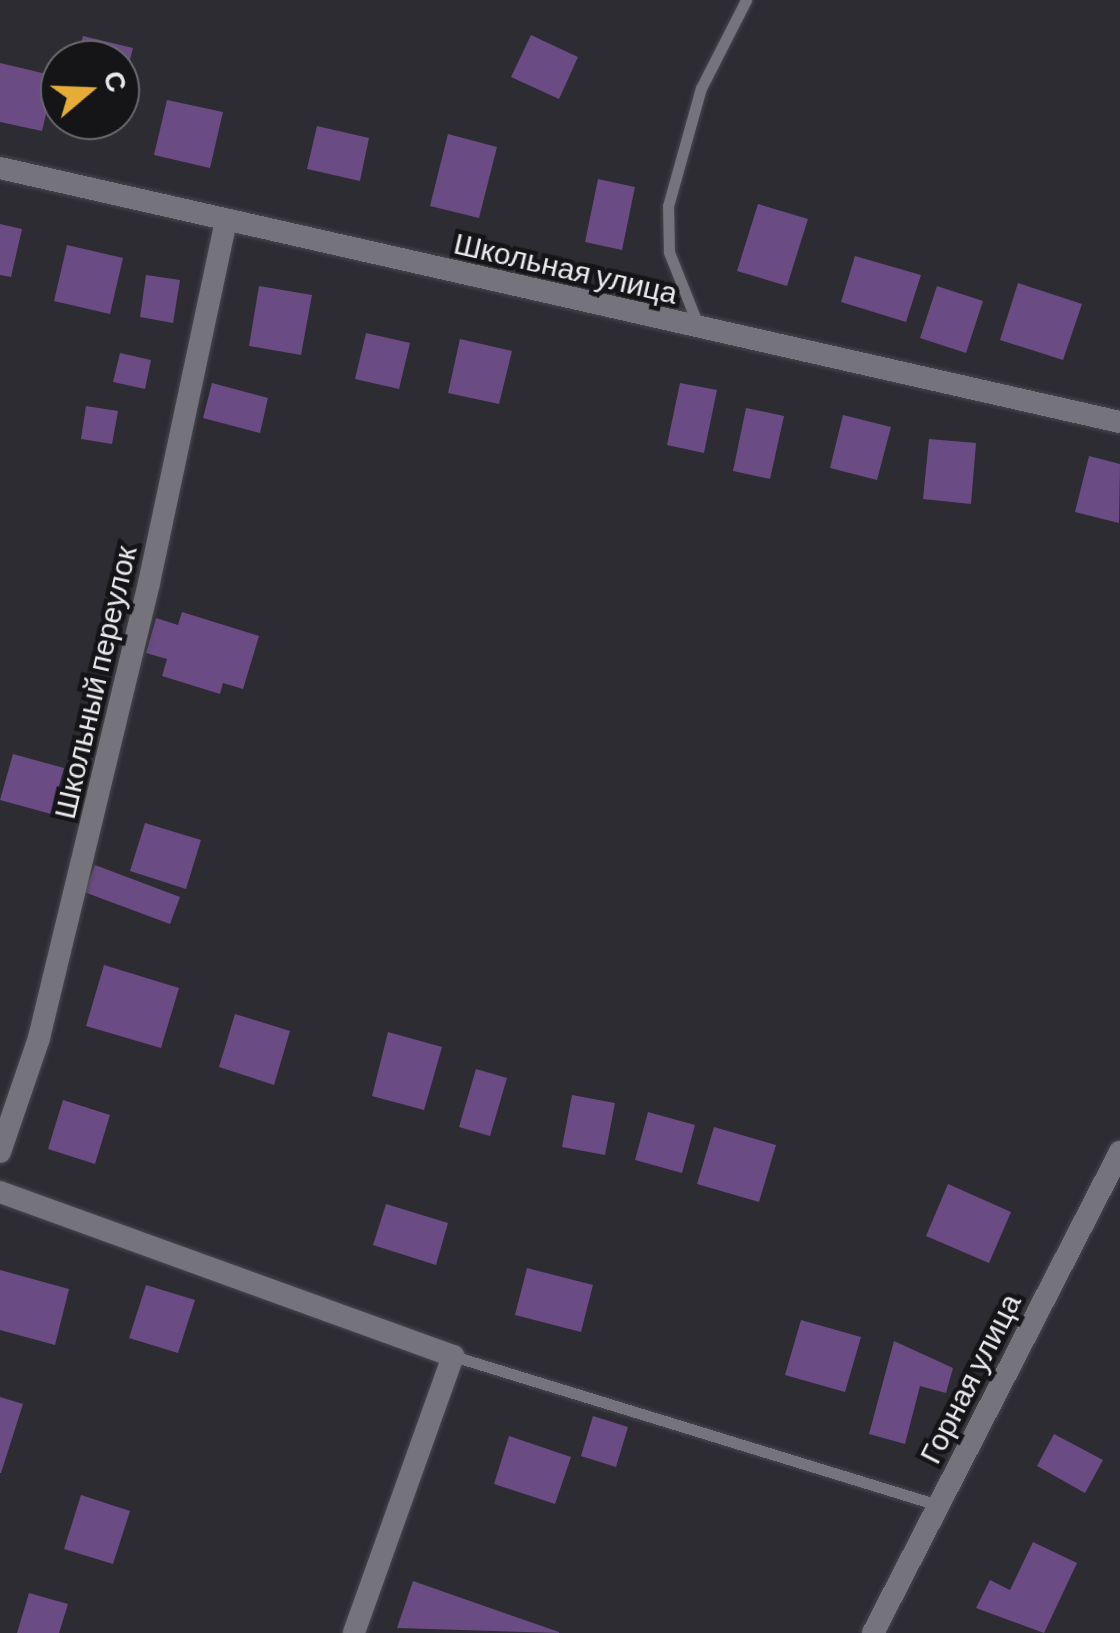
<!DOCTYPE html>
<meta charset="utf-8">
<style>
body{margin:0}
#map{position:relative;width:1120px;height:1633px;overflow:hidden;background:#2d2c33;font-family:Barlow,sans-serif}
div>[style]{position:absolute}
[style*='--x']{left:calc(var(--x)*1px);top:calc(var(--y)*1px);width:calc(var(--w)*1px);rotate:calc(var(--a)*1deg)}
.building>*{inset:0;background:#6a4b83}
.roads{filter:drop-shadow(0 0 2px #49474d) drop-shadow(0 0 2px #49474d)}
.service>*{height:11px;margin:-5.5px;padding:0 5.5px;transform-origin:5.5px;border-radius:5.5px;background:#75737b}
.minor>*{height:22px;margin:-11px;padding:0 11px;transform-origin:11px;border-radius:11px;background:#75737b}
span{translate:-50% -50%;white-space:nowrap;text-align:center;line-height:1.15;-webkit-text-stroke:9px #151518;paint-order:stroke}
.street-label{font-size:30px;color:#eae9ed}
.north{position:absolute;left:40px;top:40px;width:100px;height:100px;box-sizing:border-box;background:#151518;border:2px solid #6a6a6d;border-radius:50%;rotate:71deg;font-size:28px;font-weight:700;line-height:40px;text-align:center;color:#eae9ed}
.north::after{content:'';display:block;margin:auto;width:35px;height:45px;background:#e5ad36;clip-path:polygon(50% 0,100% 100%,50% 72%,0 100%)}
</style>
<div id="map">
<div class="building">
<div style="clip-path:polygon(531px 35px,578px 57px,559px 99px,511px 77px)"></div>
<div style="clip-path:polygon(83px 36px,133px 48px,121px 95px,120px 60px,77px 60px)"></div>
<div style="clip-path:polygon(0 63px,55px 76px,42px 131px,0 122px)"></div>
<div style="clip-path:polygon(167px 100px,223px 112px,210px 168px,154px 155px)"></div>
<div style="clip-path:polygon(317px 126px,369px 138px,360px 181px,307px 169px)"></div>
<div style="clip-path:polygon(448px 134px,497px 147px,479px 218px,430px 206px)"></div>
<div style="clip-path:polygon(598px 179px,635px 187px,622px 250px,585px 242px)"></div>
<div style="clip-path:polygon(758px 204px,808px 219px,787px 286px,737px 271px)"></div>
<div style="clip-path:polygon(0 224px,22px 229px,11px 277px,0 275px)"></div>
<div style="clip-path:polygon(67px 245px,123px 258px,110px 314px,54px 301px)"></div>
<div style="clip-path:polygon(855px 256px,921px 275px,906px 322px,841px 302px)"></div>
<div style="clip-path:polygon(146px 275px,180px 280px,173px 323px,140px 317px)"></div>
<div style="clip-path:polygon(1018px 283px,1082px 304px,1063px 360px,1000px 340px)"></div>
<div style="clip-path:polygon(259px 286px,312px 295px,301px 355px,249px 346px)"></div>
<div style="clip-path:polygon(937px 286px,983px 301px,966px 353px,920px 338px)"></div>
<div style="clip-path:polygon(366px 333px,410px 343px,399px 389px,355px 379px)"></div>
<div style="clip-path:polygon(460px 339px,512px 351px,499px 404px,448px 393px)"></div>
<div style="clip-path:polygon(120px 353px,151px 360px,145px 389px,113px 382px)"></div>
<div style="clip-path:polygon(212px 383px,268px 398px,260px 433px,203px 418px)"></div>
<div style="clip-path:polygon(680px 383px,717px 390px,704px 453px,667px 445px)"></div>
<div style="clip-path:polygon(86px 406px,118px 411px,112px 444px,81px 439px)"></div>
<div style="clip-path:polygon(746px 408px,784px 416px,770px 479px,733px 471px)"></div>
<div style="clip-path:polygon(843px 415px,891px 427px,877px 480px,830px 468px)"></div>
<div style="clip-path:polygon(929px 439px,976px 443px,971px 504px,923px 499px)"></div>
<div style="clip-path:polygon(1089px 456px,1120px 464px,1119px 523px,1075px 512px)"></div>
<div style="clip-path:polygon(182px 612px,259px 636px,243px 689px,223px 683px,220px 694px,162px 676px,167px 659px,146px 653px,156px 618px,178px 625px)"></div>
<div style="clip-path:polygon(13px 754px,64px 768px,51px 814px,0 800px)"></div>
<div style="clip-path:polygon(145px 823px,201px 840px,186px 889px,130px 871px)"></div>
<div style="clip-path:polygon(95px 865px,180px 897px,170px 924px,84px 892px)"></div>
<div style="clip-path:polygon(104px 965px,179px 988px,161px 1048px,86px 1026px)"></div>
<div style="clip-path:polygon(235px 1014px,290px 1031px,274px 1085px,219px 1067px)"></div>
<div style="clip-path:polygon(388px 1032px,442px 1047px,424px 1110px,372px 1096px)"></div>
<div style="clip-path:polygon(476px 1069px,507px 1078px,490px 1136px,459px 1127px)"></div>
<div style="clip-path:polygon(572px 1095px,615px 1103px,605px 1155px,562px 1147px)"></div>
<div style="clip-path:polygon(63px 1100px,110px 1115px,95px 1164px,48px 1149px)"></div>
<div style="clip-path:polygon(648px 1112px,695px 1125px,682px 1173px,635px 1160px)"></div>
<div style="clip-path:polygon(714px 1127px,776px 1145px,759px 1202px,697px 1184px)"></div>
<div style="clip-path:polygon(948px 1184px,1011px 1212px,989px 1263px,926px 1236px)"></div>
<div style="clip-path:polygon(386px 1204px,448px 1223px,436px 1265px,373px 1245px)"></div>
<div style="clip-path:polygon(527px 1268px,593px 1285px,581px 1332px,515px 1315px)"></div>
<div style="clip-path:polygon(0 1270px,69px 1289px,55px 1345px,0 1330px)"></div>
<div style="clip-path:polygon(146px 1285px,195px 1300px,178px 1353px,129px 1338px)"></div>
<div style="clip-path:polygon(801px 1320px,861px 1337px,845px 1392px,785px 1375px)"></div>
<div style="clip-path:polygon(894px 1341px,953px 1368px,946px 1393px,920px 1386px,905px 1444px,869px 1434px)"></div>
<div style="clip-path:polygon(0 1397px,23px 1404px,1px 1473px,0 1473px)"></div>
<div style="clip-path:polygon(593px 1416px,628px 1427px,616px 1467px,581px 1456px)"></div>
<div style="clip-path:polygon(1054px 1434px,1103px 1460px,1085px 1493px,1037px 1466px)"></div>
<div style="clip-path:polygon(509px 1436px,571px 1457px,555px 1504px,494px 1484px)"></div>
<div style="clip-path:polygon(81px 1495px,130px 1511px,113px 1564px,64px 1549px)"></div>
<div style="clip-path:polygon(1033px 1542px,1077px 1563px,1044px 1633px,976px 1608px,990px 1580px,1010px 1590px)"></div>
<div style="clip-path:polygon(413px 1581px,559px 1632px,559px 1633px,397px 1628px)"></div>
<div style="clip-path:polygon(29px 1593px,68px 1604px,59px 1633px,17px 1633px)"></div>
</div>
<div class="roads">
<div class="service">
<div style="--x:698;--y:325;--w:79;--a:-111.7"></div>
<div style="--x:669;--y:252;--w:46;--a:-91.2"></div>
<div style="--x:668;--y:206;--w:123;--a:-74.4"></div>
<div style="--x:701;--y:88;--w:99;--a:-62.9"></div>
<div style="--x:453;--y:1356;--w:507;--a:17.08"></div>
</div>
<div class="minor">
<div style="--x:0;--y:168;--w:1148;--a:12.78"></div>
<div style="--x:0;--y:1152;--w:120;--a:-71.1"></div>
<div style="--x:39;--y:1038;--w:468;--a:-76.4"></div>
<div style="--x:149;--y:583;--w:370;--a:-78"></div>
<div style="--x:0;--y:1192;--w:482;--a:19.9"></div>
<div style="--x:453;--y:1356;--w:294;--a:109.7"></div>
<div style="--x:873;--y:1633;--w:541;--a:-62.82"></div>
</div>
</div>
<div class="street-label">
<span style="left:566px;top:267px;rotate:13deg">Школьная улица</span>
<span style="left:94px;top:682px;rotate:-77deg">Школьный переулок</span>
<span style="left:969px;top:1378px;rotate:-63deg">Горная улица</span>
</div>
<div class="north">С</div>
</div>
